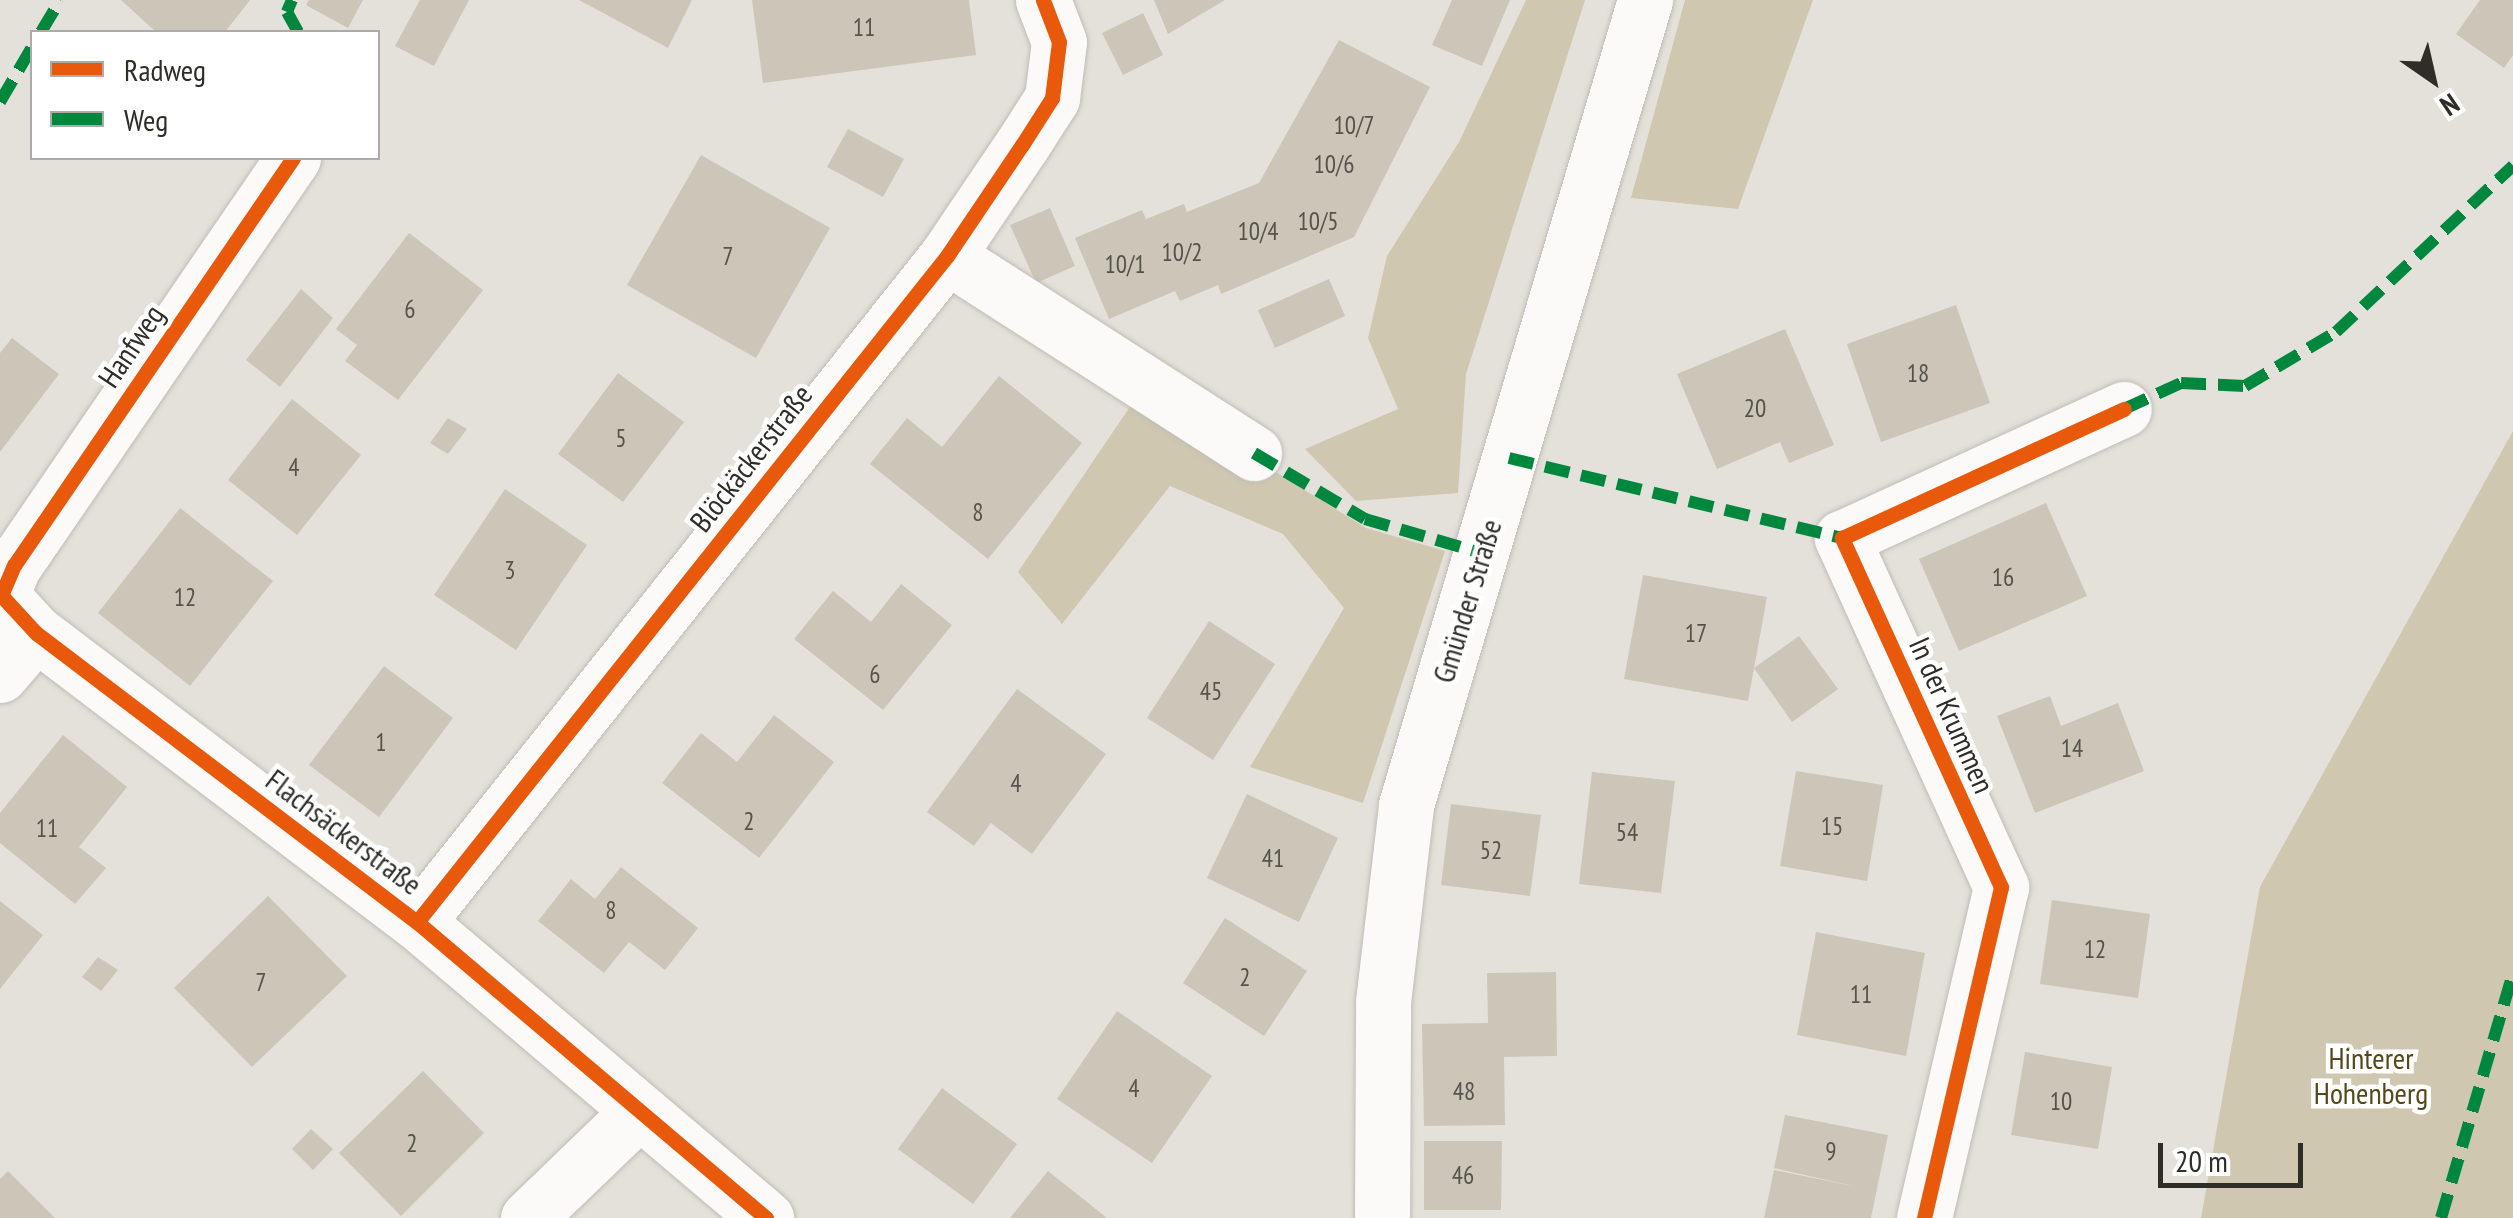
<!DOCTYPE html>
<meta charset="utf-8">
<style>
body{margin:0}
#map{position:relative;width:2513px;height:1218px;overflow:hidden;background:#e4e1da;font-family:"PT Sans Narrow",sans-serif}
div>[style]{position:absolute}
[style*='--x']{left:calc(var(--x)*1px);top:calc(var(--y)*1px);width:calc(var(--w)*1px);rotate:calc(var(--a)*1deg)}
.green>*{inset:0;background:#cfc7b0}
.building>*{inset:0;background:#cbc6b8}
.roads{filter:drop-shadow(0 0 2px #bfbcb7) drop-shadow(0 0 2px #bfbcb7)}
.minor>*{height:55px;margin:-27.5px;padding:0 27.5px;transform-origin:27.5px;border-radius:27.5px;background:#fbfaf9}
.major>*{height:55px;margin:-27.5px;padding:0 27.5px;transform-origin:27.5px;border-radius:27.5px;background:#fbfaf9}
.quiet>*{height:12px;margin-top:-6px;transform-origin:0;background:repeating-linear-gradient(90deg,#00873e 0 25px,transparent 0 37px)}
.cycleway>*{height:15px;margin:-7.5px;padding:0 7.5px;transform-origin:7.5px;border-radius:7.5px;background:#e8590c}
span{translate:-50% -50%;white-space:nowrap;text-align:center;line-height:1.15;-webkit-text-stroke:9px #fff;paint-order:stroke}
.number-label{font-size:25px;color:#55534c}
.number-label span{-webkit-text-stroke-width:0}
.street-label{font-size:30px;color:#2e2d28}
.park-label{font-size:30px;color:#55471a}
.legend{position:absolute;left:30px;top:30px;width:350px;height:130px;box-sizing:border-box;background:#fff;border:2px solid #ababa9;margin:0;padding:12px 18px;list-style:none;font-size:30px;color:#2e2d28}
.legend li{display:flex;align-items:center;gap:20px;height:50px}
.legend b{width:50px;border:2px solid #ababa9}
.north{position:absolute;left:2383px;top:30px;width:100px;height:100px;-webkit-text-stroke:8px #fff;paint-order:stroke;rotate:146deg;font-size:28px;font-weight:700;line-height:40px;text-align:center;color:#2e2d28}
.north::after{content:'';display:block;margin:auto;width:35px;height:45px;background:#2e2d28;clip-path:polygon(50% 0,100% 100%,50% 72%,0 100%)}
.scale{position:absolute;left:2158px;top:1143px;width:145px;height:45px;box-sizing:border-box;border:5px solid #2e2d28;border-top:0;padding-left:12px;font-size:30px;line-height:35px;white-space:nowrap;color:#2e2d28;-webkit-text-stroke:8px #fff;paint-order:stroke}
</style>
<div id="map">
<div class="green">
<div style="clip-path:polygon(1526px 0,1585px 0,1466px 374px,1458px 493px,1356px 501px,1305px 449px,1398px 409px,1368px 338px,1387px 256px,1459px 142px)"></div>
<div style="clip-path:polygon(1685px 0,1813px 0,1738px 209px,1631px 198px)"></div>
<div style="clip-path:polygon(1142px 389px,1366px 528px,1445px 551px,1363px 803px,1250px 767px,1344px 608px,1283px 534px,1170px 486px,1062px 624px,1018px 572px)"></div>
<div style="clip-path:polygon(2513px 431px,2513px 1218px,2201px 1218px,2260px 887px)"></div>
</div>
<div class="building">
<div style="clip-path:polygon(121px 0,250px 0,225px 32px,156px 32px)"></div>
<div style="clip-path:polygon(309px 0,363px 0,348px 28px,306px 5px)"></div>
<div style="clip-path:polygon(420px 0,469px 0,434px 66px,395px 46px)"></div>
<div style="clip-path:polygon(579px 0,692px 0,668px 48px)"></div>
<div style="clip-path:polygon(752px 0,969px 0,976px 55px,763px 83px)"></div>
<div style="clip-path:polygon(1154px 0,1225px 0,1168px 34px)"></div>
<div style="clip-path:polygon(1452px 0,1510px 0,1482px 66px,1432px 45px)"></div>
<div style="clip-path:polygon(2480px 0,2513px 0,2513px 55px,2504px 68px,2456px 34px)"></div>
<div style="clip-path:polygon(1143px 13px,1163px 55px,1123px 75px,1102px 33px)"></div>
<div style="clip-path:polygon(1339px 40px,1430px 87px,1354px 237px,1221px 294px,1218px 285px,1180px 301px,1175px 291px,1109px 319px,1075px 238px,1142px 210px,1146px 219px,1184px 204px,1187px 212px,1259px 183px)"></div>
<div style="clip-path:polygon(848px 129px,904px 159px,883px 197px,827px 167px)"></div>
<div style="clip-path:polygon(701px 155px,830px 228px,756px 358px,627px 285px)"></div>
<div style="clip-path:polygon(1050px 208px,1075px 266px,1036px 283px,1010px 225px)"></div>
<div style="clip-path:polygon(409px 233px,483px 290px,398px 400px,345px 361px,357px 345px,336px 329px)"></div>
<div style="clip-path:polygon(1329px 279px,1345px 316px,1275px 348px,1258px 310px)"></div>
<div style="clip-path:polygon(301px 289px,333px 318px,280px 387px,246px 360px)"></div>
<div style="clip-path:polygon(1956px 305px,1990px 403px,1881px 442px,1847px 344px)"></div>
<div style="clip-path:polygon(1785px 329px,1834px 445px,1789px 463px,1780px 442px,1717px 469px,1677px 374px)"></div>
<div style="clip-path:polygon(12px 338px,59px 374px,0 452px,0 353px)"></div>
<div style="clip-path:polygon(618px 373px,684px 422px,623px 502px,558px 454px)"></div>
<div style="clip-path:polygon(999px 376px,1082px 443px,988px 559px,870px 464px,907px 418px,942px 447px)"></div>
<div style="clip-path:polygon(292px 399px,361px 455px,297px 535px,228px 480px)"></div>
<div style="clip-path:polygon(448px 418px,467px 429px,448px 454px,430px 443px)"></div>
<div style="clip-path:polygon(505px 489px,587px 545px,516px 650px,434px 595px)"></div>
<div style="clip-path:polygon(2046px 503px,2087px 596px,1959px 651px,1919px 559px)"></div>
<div style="clip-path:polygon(180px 508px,273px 581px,190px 686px,98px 613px)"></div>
<div style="clip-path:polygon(1643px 575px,1767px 597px,1748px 701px,1624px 679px)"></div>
<div style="clip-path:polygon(901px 584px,952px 625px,883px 710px,794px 639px,833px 591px,871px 622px)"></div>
<div style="clip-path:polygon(1209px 621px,1275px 664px,1213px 760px,1147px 718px)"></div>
<div style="clip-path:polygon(1799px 636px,1838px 689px,1792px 722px,1754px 668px)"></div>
<div style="clip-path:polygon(384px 666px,453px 718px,379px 817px,309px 765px)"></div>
<div style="clip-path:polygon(1017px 689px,1106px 754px,1032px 854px,991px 823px,974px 846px,927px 812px)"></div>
<div style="clip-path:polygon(2050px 696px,2061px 726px,2118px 703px,2144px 771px,2035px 813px,1997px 716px)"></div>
<div style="clip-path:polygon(774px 715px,834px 762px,759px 858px,662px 783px,701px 733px,737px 762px)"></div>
<div style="clip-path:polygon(63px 735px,127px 787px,79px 847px,106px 868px,75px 904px,0 843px,0 813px)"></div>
<div style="clip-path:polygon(1796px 771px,1883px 785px,1867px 881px,1780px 866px)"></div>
<div style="clip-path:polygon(1592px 772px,1675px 781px,1661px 893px,1579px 884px)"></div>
<div style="clip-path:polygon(1247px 794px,1338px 838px,1299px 922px,1207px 878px)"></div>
<div style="clip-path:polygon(1451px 804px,1541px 815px,1530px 896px,1441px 885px)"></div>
<div style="clip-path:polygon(621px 867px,698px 928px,665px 970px,629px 942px,604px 973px,538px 921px,571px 879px,595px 899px)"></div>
<div style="clip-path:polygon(268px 896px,347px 976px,252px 1067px,174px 988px)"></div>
<div style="clip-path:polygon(2052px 900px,2150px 914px,2138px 998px,2040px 984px)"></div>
<div style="clip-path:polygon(0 901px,43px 935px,0 989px)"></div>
<div style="clip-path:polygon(1225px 918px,1307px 971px,1264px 1036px,1183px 983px)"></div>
<div style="clip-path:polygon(1816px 932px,1925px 953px,1906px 1056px,1797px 1035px)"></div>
<div style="clip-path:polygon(98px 957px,118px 970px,101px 991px,82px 977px)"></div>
<div style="clip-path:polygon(1556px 972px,1557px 1056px,1504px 1057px,1505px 1125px,1424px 1126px,1422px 1024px,1488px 1023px,1487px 973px)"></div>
<div style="clip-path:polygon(1117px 1011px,1212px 1076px,1152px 1163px,1057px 1099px)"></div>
<div style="clip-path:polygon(2025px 1052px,2112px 1067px,2098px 1149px,2011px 1135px)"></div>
<div style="clip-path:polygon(423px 1071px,484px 1133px,401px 1216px,339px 1153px)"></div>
<div style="clip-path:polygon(942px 1088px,1017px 1144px,973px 1204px,898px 1149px)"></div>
<div style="clip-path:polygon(1785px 1115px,1888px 1135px,1871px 1218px,1764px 1218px,1774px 1170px,1858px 1187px,1774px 1168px)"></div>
<div style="clip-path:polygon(311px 1129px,333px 1149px,313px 1170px,292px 1149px)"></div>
<div style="clip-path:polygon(1424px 1141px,1502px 1141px,1501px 1210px,1424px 1210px)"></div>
<div style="clip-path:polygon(8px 1171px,55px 1218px,0 1218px,0 1179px)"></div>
<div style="clip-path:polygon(1048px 1171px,1107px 1218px,1010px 1218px)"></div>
</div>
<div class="roads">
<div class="minor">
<div style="--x:293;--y:158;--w:493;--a:124.4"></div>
<div style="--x:14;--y:565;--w:33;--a:113"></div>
<div style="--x:1;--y:595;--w:52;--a:47.4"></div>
<div style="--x:36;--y:633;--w:478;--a:37.2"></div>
<div style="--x:417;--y:922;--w:458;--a:40.3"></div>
<div style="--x:947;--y:256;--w:365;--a:32.7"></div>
<div style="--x:0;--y:675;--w:55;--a:-49.4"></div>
<div style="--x:417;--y:922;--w:851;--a:-51.49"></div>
<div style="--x:947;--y:256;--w:134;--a:-56"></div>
<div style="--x:1022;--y:145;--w:56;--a:-57.4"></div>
<div style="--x:1052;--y:98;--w:56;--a:-82.9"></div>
<div style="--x:1059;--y:42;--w:45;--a:-110.9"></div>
<div style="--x:528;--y:1218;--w:149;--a:-43.9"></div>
<div style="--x:1924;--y:1218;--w:340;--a:-76.9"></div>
<div style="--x:2001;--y:887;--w:384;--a:-114.5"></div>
<div style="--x:1842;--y:538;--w:310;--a:-24.6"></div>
</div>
<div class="major">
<div style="--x:1382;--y:1218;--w:216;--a:-89.7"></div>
<div style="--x:1383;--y:1002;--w:198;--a:-83.3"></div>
<div style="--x:1406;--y:805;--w:840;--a:-73.46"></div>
</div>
</div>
<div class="quiet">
<div style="--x:292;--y:0;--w:13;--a:113"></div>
<div style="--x:287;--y:12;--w:23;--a:61"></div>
<div style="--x:41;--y:32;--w:37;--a:-59"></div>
<div style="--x:0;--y:102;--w:64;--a:-59.8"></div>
<div style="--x:2124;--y:409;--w:63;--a:-24.5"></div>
<div style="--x:2181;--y:383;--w:64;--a:2.7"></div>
<div style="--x:2245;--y:386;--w:106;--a:-30.7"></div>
<div style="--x:2336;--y:332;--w:243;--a:-43.2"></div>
<div style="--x:1254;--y:453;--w:129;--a:30.7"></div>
<div style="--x:1365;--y:519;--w:121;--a:16.3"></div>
<div style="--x:1509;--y:458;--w:342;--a:13.5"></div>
<div style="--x:2441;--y:1218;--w:254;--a:-73.6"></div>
</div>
<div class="cycleway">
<div style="--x:293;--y:158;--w:493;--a:124.4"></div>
<div style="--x:14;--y:565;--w:33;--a:113"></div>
<div style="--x:1;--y:595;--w:52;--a:47.4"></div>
<div style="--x:36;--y:633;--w:478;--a:37.2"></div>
<div style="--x:417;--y:922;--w:458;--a:40.3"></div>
<div style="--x:417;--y:922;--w:851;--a:-51.49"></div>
<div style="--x:947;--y:256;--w:134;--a:-56"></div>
<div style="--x:1022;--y:145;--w:56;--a:-57.4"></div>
<div style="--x:1052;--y:98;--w:56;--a:-82.9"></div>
<div style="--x:1059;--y:42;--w:45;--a:-110.9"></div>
<div style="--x:1924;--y:1218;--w:340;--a:-76.9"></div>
<div style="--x:2001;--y:887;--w:384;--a:-114.5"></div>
<div style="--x:1842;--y:538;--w:310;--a:-24.6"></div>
</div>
<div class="number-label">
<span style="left:864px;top:27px">11</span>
<span style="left:1354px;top:125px">10/7</span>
<span style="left:1334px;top:164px">10/6</span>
<span style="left:1318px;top:221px">10/5</span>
<span style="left:1258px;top:231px">10/4</span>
<span style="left:1182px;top:252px">10/2</span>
<span style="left:728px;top:256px">7</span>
<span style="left:1125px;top:264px">10/1</span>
<span style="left:410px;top:309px">6</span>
<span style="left:1918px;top:373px">18</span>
<span style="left:1755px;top:408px">20</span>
<span style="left:621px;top:438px">5</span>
<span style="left:294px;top:467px">4</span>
<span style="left:978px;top:512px">8</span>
<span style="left:510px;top:570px">3</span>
<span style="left:2003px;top:577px">16</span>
<span style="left:185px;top:597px">12</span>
<span style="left:1696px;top:633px">17</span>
<span style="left:875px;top:674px">6</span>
<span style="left:1211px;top:691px">45</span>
<span style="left:381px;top:742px">1</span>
<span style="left:2072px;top:748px">14</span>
<span style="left:1016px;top:783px">4</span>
<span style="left:749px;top:821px">2</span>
<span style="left:1832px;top:826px">15</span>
<span style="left:47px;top:828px">11</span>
<span style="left:1627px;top:832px">54</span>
<span style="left:1491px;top:850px">52</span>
<span style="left:1273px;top:858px">41</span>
<span style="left:611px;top:910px">8</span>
<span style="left:2095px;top:949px">12</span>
<span style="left:1245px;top:977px">2</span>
<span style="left:261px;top:982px">7</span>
<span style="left:1861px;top:994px">11</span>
<span style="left:1134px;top:1088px">4</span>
<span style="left:1464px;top:1091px">48</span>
<span style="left:2061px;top:1101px">10</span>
<span style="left:412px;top:1143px">2</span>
<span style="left:1831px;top:1151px">9</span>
<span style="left:1463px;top:1175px">46</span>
</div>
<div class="street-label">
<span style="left:131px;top:346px;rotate:-56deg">Hanfweg</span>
<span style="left:751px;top:458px;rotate:-52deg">Blöckäckerstraße</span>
<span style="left:1467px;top:601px;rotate:-73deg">Gmünder Straße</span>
<span style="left:1952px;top:715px;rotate:66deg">In der Krummen</span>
<span style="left:344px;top:832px;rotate:37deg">Flachsäckerstraße</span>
</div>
<div class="park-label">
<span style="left:2371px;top:1075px">Hinterer<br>Hohenberg</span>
</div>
<ul class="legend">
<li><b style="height:12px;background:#e8590c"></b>Radweg</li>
<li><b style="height:12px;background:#00873e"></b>Weg</li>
</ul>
<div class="north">N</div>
<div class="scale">20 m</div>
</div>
